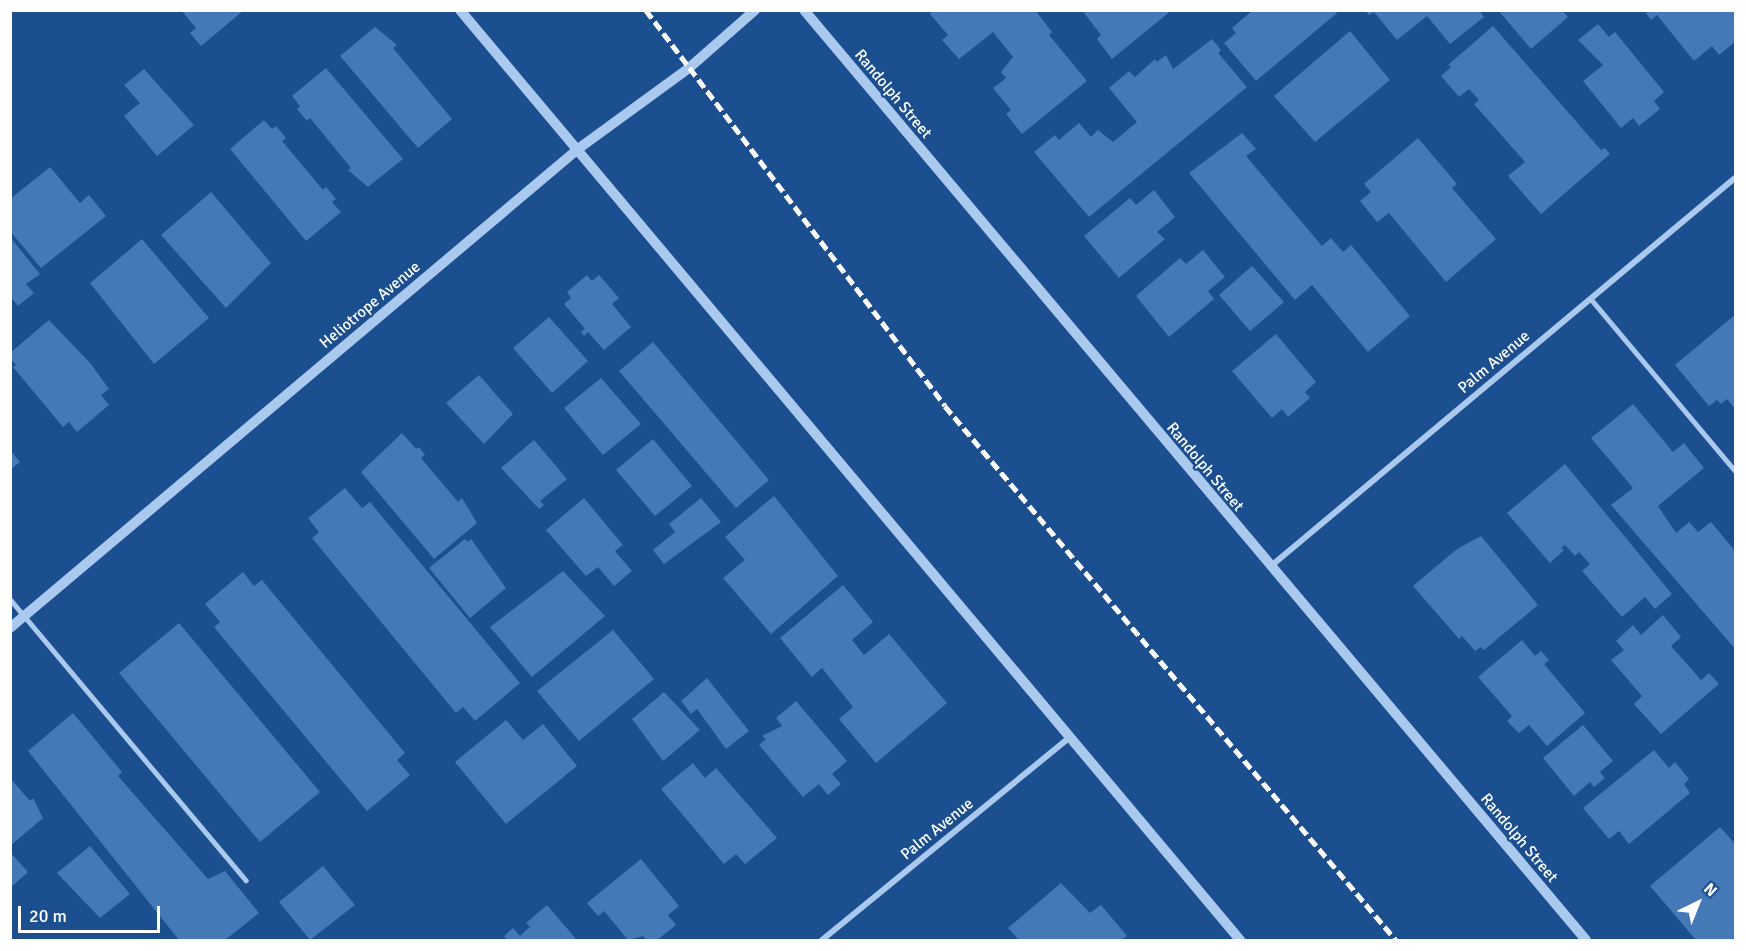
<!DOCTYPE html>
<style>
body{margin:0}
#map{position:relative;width:1746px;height:951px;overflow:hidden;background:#1b4f8f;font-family:Signika,sans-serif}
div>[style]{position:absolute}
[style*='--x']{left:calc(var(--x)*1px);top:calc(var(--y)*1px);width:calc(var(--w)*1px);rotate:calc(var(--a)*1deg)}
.building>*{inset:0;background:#4478b7}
.service>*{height:4.5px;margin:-2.25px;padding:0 2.25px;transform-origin:2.25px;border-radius:2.25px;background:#a9c9ee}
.minor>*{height:6px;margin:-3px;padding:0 3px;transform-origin:3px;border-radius:3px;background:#a9c9ee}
.tertiary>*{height:10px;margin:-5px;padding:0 5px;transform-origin:5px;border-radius:5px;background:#a9c9ee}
.rail>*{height:4.5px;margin-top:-2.25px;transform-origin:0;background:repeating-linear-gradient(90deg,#fff 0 10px,transparent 0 14.5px)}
span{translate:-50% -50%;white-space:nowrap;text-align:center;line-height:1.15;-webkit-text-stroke:4.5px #1b4f8f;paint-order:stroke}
.street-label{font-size:16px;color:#fff}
.frame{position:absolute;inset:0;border:12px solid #fff;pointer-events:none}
.north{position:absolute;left:1668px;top:873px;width:60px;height:60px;-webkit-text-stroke:4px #1b4f8f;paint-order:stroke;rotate:43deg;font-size:16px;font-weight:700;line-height:24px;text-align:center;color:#fff}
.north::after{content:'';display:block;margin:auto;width:21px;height:27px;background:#fff;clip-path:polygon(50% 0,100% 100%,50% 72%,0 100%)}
.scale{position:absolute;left:18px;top:906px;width:142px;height:27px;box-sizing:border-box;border:3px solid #fff;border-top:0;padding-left:8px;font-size:18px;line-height:21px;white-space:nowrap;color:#fff;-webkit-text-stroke:4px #1b4f8f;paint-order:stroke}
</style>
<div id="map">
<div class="building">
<div style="clip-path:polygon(181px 10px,244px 10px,201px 46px,190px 33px,196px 28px)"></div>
<div style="clip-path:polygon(932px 10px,1035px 10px,1052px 32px,1049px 35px,1087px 81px,1022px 134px,1006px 114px,1011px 110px,993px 88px,1006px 78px,1001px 72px,1013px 57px,993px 32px,959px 59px,942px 40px,948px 35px,930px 14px)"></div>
<div style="clip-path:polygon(1087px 10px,1172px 10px,1112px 59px,1097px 39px,1101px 35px,1084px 13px)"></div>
<div style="clip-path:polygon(1253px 10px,1335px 10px,1337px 13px,1256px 81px,1224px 43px,1236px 33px,1232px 28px)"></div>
<div style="clip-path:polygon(1365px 10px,1479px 10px,1484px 17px,1450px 44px,1427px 16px,1397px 40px,1374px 12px,1369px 15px)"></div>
<div style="clip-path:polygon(1498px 10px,1562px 10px,1568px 17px,1531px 49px)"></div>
<div style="clip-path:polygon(1649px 10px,1736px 10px,1736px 41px,1719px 55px,1712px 46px,1694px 61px,1657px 15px,1651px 20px,1646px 13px)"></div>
<div style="clip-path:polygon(1598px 24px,1609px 37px,1615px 32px,1664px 92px,1654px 101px,1660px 109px,1639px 126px,1633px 118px,1621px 128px,1583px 81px,1603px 65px,1578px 40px)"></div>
<div style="clip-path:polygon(1493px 26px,1601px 150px,1605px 148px,1610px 154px,1541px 214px,1508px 176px,1525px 162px,1474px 104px,1479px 100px,1469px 89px,1459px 97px,1441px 76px,1451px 67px,1448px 65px)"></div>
<div style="clip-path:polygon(375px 27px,397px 45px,393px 48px,452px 119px,418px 148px,340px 56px)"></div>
<div style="clip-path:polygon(1350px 31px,1390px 80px,1315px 142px,1274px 96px)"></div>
<div style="clip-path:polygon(1212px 39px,1221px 50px,1218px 53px,1247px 87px,1089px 217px,1034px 152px,1055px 135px,1059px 140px,1079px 123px,1091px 137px,1098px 130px,1113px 142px,1137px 122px,1109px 88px,1129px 71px,1135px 77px,1155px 59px,1157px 62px,1166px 55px,1173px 69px)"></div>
<div style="clip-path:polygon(326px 68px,403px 159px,368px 187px,348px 170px,351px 168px,310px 118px,307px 121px,297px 109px,300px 106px,292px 96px)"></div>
<div style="clip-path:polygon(144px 69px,194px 125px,157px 156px,124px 116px,140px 103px,124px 85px)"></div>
<div style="clip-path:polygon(264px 120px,272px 129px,276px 126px,286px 138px,282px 141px,323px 190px,326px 187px,336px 199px,332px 202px,341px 212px,306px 241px,230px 149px)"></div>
<div style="clip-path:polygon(1242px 133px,1256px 149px,1246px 156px,1322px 246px,1331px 238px,1343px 252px,1351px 245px,1410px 316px,1368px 352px,1312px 285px,1295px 300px,1189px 173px)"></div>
<div style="clip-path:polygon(1418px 138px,1457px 184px,1452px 188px,1496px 239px,1446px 282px,1389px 213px,1377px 222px,1360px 201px,1371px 192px,1364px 184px)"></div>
<div style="clip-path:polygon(50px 167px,80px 203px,89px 195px,106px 216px,41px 268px,10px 231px,10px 199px)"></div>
<div style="clip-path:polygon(1154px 190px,1175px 217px,1157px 232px,1165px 239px,1119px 278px,1084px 236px,1130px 198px,1136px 205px)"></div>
<div style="clip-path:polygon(211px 192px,271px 263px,226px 308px,161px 235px)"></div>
<div style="clip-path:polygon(10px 237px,40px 274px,26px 284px,34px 293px,18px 306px,10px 296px)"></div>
<div style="clip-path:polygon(142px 239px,209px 318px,154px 364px,90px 283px)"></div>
<div style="clip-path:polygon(1203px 250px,1225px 277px,1208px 291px,1214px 299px,1169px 337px,1136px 296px,1180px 258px,1186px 264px)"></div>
<div style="clip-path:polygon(1252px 266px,1284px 302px,1250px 331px,1219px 295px)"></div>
<div style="clip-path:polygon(587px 275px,592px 281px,599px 275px,619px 298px,612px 304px,631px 327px,604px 350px,588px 332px,584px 336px,581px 332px,585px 329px,564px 304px,571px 298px,567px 292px)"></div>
<div style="clip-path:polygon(1736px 314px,1736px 410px,1727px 399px,1721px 404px,1717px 400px,1709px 406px,1675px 365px)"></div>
<div style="clip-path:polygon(549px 317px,588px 361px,552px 393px,513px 348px)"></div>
<div style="clip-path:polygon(49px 320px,91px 364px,109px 389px,101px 395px,109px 405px,77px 432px,69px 422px,63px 427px,13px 367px,16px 365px,10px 358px,10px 353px)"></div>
<div style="clip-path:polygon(1276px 334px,1316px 382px,1305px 392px,1310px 398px,1288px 417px,1282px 409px,1272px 418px,1232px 371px)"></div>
<div style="clip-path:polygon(653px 342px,769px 480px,736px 508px,619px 371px)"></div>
<div style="clip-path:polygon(479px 375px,513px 414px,484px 444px,446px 403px)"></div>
<div style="clip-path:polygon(601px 378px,641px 424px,603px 455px,564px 408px)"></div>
<div style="clip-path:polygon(1633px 404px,1673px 452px,1684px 443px,1704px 468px,1658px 506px,1676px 533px,1689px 522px,1698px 532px,1711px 522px,1736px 552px,1736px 650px,1611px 505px,1633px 488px,1591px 438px)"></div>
<div style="clip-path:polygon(402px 433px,416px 449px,419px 447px,425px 455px,421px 458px,458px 502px,462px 498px,477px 523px,434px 559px,361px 472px)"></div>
<div style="clip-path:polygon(653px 439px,692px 486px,655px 516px,616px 470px)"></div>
<div style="clip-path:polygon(534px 440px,567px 479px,540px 501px,544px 505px,539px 509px,501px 468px)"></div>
<div style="clip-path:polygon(10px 450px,20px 462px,10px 470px)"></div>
<div style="clip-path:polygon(1565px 464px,1672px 594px,1655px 609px,1645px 597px,1622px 617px,1582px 571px,1590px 564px,1579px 552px,1575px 556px,1565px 545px,1561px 548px,1564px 550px,1550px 563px,1507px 513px)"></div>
<div style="clip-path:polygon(345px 488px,362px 508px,370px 502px,520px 683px,475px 721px,463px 707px,456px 713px,312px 538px,319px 532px,308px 518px)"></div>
<div style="clip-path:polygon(774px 496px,838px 576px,771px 634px,723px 578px,745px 560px,725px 537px)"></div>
<div style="clip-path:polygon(584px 498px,623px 545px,615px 551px,632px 571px,614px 586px,598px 567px,586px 576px,546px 530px)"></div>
<div style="clip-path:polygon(701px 498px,721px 522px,664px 564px,653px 550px,675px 532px,669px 524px)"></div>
<div style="clip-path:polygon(1481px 536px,1538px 605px,1484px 650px,1481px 647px,1475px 651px,1462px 636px,1459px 639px,1413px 586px,1457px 549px)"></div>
<div style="clip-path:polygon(465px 539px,468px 542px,471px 539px,506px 588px,470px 618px,429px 568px)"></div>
<div style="clip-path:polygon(563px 571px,605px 616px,532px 677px,490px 627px)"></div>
<div style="clip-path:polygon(243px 572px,254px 586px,262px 580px,405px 753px,397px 760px,410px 775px,367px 811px,214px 627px,220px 622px,205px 604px)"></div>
<div style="clip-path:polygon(843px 585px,873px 622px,852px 640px,864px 655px,889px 634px,947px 703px,876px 763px,839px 719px,853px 707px,822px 668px,812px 677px,780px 638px)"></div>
<div style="clip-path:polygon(1663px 615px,1681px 637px,1671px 646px,1701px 680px,1709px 673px,1719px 684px,1661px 734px,1634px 704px,1642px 696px,1611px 660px,1624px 650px,1616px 641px,1633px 625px,1641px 635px)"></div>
<div style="clip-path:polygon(179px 623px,320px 792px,260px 842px,119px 673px)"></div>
<div style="clip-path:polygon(613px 630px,654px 679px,579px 741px,537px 691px)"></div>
<div style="clip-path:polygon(1522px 640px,1535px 656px,1541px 651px,1549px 660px,1544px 664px,1585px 713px,1547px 746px,1529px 725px,1519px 733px,1507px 721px,1512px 716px,1478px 677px)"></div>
<div style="clip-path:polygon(707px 678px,749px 731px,726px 749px,697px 709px,691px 714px,681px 701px)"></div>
<div style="clip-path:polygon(664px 692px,700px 730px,663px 761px,632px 719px)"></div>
<div style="clip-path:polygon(796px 701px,847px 761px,832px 774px,841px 784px,828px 795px,819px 784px,803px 797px,759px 745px,766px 739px,762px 736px,782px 726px,776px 718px)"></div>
<div style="clip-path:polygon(73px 713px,122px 772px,118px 776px,208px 879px,225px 871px,259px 913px,225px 940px,179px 940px,28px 751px)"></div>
<div style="clip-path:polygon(506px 720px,523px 740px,543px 724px,577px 766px,506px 824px,455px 762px)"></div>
<div style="clip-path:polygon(1583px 725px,1613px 761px,1600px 772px,1605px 778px,1594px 787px,1590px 782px,1574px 796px,1543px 758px)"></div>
<div style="clip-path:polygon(1654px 750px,1669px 768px,1675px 762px,1689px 779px,1684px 784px,1690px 793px,1629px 844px,1619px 831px,1609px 839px,1583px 808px)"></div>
<div style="clip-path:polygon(693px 763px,705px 778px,716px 768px,777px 838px,745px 864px,736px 854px,724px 864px,661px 789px)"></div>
<div style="clip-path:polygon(10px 778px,30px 801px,33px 798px,43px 818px,10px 846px)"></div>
<div style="clip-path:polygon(1720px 827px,1736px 845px,1736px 940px,1696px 940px,1650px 886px)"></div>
<div style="clip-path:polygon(90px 846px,130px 894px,100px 918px,57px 873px)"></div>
<div style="clip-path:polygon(10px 852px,28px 872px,10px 888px)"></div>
<div style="clip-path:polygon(641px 859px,679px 906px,668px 915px,676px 925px,657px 940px,647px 940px,643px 936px,628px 940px,604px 911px,598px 916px,587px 903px)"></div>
<div style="clip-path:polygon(323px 866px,355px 905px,310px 940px,279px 902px)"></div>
<div style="clip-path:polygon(1061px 883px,1090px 913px,1101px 905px,1127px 936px,1121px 940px,1019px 940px,1008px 928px)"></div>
<div style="clip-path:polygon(547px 905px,577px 940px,508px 940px,504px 936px,513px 928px,520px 936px,530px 927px,526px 923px)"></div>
</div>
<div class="service">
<div style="--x:1591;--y:299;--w:226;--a:50"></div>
<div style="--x:10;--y:599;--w:367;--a:50"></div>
</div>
<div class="minor">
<div style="--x:1271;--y:566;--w:606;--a:-39.91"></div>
<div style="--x:822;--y:940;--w:318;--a:-39.3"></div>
</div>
<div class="tertiary">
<div style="--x:460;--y:10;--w:1214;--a:50.01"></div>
<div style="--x:804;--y:10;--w:1215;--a:49.94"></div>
<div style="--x:10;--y:628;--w:743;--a:-40.14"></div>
<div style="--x:578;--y:149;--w:137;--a:-36.1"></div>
<div style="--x:689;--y:68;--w:88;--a:-41.3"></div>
</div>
<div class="rail">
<div style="--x:646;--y:10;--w:496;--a:52.9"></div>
<div style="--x:945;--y:406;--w:699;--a:49.82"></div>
</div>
<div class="street-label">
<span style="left:893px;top:94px;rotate:50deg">Randolph Street</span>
<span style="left:370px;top:305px;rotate:-40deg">Heliotrope Avenue</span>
<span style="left:1494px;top:362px;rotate:-40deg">Palm Avenue</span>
<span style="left:1205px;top:467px;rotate:50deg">Randolph Street</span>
<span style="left:937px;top:829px;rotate:-39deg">Palm Avenue</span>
<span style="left:1519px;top:838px;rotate:50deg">Randolph Street</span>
</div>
<div class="frame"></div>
<div class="north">N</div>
<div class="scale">20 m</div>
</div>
